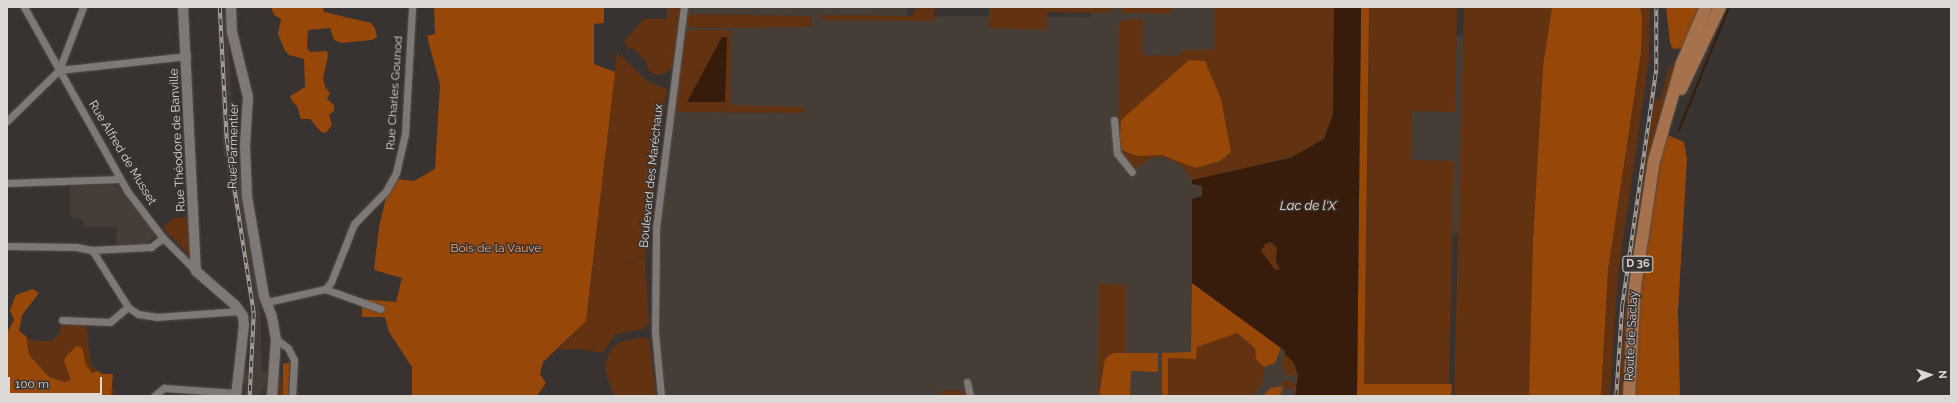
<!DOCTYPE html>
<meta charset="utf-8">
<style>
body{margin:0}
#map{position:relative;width:1958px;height:403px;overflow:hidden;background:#383330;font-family:Raleway,sans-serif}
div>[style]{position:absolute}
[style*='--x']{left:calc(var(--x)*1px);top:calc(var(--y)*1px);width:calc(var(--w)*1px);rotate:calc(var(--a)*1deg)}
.built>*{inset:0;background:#473d37}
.green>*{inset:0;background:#633211}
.forest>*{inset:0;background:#974707}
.water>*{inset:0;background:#371c0b}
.stream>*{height:2px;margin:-1px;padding:0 1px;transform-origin:1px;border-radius:1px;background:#371c0b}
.roads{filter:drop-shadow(0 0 1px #544f4d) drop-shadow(0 0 1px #544f4d)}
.street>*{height:7px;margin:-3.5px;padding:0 3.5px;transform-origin:3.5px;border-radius:3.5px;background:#7e7976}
.secondary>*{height:10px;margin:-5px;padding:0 5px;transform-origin:5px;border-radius:5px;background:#7e7976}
.primary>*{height:12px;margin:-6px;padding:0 6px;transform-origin:6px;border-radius:6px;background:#a6714d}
.rail>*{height:3.5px;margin-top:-1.75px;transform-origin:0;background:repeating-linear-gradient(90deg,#383330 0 6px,#a5a19f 0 12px);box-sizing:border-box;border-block:1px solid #a5a19f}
span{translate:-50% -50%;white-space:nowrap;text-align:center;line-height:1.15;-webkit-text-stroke:3px #383330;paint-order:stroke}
.shield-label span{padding:1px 3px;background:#383330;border:1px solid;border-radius:3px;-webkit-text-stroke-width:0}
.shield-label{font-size:11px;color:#dcd9d7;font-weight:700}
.street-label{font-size:12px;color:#dcd9d7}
.park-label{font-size:12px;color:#fea672}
.water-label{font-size:13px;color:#f6ded2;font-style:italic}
.frame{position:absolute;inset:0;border:8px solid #dcd9d7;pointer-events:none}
.north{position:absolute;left:1910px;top:355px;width:40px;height:40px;-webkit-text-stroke:3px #383330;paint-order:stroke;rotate:88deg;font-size:11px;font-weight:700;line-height:16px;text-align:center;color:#dcd9d7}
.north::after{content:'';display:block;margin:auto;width:14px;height:18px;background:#dcd9d7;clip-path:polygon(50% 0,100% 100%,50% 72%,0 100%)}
.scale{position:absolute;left:8px;top:377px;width:94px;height:18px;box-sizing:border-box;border:2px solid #dcd9d7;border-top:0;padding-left:5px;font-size:12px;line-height:14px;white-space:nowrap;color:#dcd9d7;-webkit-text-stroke:3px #383330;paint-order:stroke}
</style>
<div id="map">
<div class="built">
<div style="clip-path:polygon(217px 7px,227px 7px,233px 133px,260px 301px,262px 372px,267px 373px,266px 388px,263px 388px,261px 396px,244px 396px,246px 385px,242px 384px,244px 370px,248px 370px,251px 331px,250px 295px,223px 147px)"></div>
<div style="clip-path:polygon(687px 7px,907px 7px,907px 16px,1091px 17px,1092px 7px,1453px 7px,1452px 36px,1518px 39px,1514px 234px,1448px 234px,1445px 396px,664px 396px,657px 283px,658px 232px)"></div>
<div style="clip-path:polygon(112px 185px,119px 188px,156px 235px,146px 244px,117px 245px,116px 227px,84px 227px,83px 219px,70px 218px,70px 186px)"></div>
</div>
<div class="green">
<div style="clip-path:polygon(667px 7px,680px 7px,672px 69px,661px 75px,653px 74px,647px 68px,647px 63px,633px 48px,628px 50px,624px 41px,644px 19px,667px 19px)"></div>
<div style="clip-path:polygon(917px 7px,935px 7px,934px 21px,821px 20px,823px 15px,912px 16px)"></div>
<div style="clip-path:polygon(989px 7px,1113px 7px,1107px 13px,1047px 12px,1046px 30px,989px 28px)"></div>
<div style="clip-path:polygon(1120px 7px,1172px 7px,1171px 14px,1123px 13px)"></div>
<div style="clip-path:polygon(1214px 7px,1334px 7px,1335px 56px,1333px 114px,1330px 127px,1324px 139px,1304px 153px,1249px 168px,1192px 180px,1181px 165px,1165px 157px,1153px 157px,1134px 169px,1123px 158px,1118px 143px,1119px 26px,1122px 20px,1143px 19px,1142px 55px,1178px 56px,1184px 50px,1214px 49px)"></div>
<div style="clip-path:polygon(1369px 7px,1457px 7px,1455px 112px,1412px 111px,1411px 160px,1454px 161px,1449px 384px,1364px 384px)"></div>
<div style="clip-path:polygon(1464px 7px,1552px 7px,1543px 66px,1533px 240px,1529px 396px,1454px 396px)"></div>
<div style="clip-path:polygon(1640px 7px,1650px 7px,1649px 60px,1618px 274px,1610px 396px,1601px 396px,1608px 270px,1641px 52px)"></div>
<div style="clip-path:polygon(692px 14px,812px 16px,811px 27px,691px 28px,682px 20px)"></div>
<div style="clip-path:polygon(689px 30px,731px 30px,730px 105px,804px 107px,804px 113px,680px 112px,676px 109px,681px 74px,679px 73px,683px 35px)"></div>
<div style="clip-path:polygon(617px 52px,647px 81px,667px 89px,645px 256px,624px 264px,645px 257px,649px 323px,644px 329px,616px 334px,602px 353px,579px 349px,558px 350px,584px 322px,589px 299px)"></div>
<div style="clip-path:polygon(1669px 65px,1679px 68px,1660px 116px,1656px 134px,1627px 396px,1619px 396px,1621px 347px,1635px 228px,1655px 97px,1660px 100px)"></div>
<div style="clip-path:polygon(191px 217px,193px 253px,189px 255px,163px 228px,174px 218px)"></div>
<div style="clip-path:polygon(1271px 242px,1277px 248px,1276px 261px,1280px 269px,1275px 271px,1261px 251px,1265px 244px)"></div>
<div style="clip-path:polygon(1099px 284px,1126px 285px,1126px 353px,1105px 359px,1098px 396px)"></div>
<div style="clip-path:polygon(1198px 305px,1255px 348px,1256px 359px,1264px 367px,1263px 383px,1252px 396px,1168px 396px,1168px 358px,1196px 358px)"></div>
<div style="clip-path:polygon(62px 320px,86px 321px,91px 365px,113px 386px,113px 396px,7px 396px,7px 331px,37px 341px,52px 341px,60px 333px)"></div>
<div style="clip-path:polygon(642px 337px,649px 339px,656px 396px,615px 396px,606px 374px,605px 362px,610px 351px,617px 343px)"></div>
<div style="clip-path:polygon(1284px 353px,1294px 363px,1298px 376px,1286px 375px,1281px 364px)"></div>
<div style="clip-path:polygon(280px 377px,282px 377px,283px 394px,276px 396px)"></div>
<div style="clip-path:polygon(1286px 380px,1295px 383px,1296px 391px,1281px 385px)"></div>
<div style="clip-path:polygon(941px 390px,968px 391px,968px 396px,941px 396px)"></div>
</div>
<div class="forest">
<div style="clip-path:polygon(271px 7px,323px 7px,324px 12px,371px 23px,375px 28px,377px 37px,372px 40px,341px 43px,334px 40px,330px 28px,308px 30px,307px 48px,310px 52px,327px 51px,328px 56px,323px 78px,325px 87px,330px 93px,327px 99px,334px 105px,334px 111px,329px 115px,332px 125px,326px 133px,321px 132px,310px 119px,301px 119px,297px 106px,292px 101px,290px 96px,305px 87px,304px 59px,289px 55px,285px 51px,278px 34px,281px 19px,274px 15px)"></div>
<div style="clip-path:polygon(434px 7px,604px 7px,604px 23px,594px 24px,594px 64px,615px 72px,586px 321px,543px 362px,540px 374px,546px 383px,537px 396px,412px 396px,412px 367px,389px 332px,385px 317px,362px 317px,362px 299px,396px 302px,402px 278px,374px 270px,379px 227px,387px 193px,397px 179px,414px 181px,435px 169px,440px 85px,427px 36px,435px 34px)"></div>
<div style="clip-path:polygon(1361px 7px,1369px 7px,1364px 384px,1452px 384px,1451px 396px,1357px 396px)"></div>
<div style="clip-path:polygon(1552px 7px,1640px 7px,1642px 18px,1641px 52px,1608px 270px,1601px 396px,1529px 396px,1533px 240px,1543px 66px)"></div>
<div style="clip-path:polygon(1666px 7px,1704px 7px,1685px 48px,1673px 49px,1670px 43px)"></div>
<div style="clip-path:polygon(1189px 60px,1205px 61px,1221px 99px,1231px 152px,1220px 161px,1196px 168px,1162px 155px,1137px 156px,1119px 149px,1121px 120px)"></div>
<div style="clip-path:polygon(1668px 135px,1684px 142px,1687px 159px,1678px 311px,1680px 396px,1634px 396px,1638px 304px,1662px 153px)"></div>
<div style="clip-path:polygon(1192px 283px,1281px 347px,1275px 363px,1264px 367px,1256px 359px,1255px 348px,1237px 333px,1197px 347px,1196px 359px,1168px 358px,1168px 396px,1162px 396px,1162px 353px,1191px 352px)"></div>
<div style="clip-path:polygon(33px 289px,39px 293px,22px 315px,19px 331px,26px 336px,29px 355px,49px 377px,64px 382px,71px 380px,64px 361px,67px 355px,77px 346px,82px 348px,86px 365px,92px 373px,98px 371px,102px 374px,113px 374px,111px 396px,7px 396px,7px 333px,14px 320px,10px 310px,16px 295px)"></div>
<div style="clip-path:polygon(1113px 353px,1158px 353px,1158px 372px,1131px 371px,1130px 396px,1099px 396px,1105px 359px)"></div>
<div style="clip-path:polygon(290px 362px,288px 396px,280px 396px,283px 394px,283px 364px)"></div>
<div style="clip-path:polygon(1283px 386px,1280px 396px,1262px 396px,1271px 388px)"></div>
</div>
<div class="water">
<div style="clip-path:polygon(evenodd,1334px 7px,1361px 7px,1357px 396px,1295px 396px,1298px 375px,1294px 363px,1284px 353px,1285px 351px,1192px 283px,1192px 199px,1202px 196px,1202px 186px,1192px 184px,1192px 180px,1290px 158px,1324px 139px,1333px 114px,1334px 7px,1271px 242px,1277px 248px,1276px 261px,1280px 269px,1275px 270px,1261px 251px,1265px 244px,1271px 242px)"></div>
<div style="clip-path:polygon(722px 37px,727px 37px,725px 102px,687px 102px)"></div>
</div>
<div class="stream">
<div style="--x:1679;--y:130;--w:133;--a:-67.9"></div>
</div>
<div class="roads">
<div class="street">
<div style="--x:24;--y:7;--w:212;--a:60.7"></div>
<div style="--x:128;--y:192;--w:58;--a:52.7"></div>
<div style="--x:163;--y:238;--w:47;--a:45"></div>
<div style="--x:59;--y:70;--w:129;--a:-6.2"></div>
<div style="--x:1114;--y:120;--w:33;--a:85"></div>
<div style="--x:1117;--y:153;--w:24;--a:52"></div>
<div style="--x:7;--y:121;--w:73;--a:-44.4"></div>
<div style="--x:59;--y:70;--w:67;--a:-69.1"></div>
<div style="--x:7;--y:183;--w:113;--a:-2"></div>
<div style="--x:7;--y:246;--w:69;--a:0.8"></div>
<div style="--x:76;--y:247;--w:16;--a:11"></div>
<div style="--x:92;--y:250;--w:67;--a:57.7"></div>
<div style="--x:128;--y:307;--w:12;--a:35"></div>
<div style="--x:138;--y:314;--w:18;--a:9"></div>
<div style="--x:156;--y:317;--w:84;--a:-4.1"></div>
<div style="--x:92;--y:250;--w:59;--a:-2.9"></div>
<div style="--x:151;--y:247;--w:15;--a:-37"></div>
<div style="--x:325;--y:289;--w:59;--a:19.7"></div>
<div style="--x:267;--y:302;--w:59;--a:-12.6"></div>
<div style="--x:325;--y:289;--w:9;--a:-49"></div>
<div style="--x:331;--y:282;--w:62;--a:-68.4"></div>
<div style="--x:354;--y:224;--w:46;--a:-45.9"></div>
<div style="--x:386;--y:191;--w:21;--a:-61"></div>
<div style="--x:396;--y:173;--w:40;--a:-77"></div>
<div style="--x:405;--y:134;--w:127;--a:-86.8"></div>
<div style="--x:62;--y:320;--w:48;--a:2.4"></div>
<div style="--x:110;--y:322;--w:23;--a:-40"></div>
<div style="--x:276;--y:339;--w:15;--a:37"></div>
<div style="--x:288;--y:348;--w:13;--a:63"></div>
<div style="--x:294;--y:360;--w:36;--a:93"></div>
<div style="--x:967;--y:382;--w:14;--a:78"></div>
<div style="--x:154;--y:396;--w:13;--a:-39"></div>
<div style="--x:164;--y:388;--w:72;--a:4"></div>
<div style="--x:661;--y:396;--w:64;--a:-95.4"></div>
<div style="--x:655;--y:332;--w:104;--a:-89.4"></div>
<div style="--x:656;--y:228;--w:223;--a:-82.8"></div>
</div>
<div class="secondary">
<div style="--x:183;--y:7;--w:264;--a:87.2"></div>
<div style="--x:196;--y:271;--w:52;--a:41.1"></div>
<div style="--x:235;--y:305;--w:14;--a:54"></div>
<div style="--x:243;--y:316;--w:9;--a:84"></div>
<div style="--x:244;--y:325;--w:71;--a:96.4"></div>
<div style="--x:231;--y:7;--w:25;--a:88"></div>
<div style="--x:232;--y:32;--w:67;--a:76.2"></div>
<div style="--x:248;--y:97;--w:48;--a:93.6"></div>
<div style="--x:245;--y:145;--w:51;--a:87.8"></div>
<div style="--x:247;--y:196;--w:101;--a:80.4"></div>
<div style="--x:264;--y:296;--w:22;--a:69"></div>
<div style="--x:272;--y:317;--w:22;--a:80"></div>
<div style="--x:276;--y:339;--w:57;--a:94"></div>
</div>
<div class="primary">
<div style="--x:1681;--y:89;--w:91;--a:-64.6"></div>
<div style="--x:1629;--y:396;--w:110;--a:-86.9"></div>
<div style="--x:1635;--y:286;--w:126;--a:-81.4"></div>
<div style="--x:1654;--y:161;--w:102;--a:-74.1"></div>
<div style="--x:1682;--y:63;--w:61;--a:-66.8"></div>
</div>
</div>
<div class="rail">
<div style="--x:220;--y:7;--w:132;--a:87"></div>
<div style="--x:227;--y:139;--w:176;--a:81.2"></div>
<div style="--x:254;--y:313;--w:83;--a:92.8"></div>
<div style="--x:1616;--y:396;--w:90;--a:-86.2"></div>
<div style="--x:1622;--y:306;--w:238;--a:-81.8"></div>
<div style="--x:1656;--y:70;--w:63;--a:-90"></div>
</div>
<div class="shield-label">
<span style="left:1638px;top:264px">D 36</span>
</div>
<div class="street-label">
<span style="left:395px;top:93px;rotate:-86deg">Rue Charles Gounod</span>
<span style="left:178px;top:140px;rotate:-93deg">Rue Théodore de Banville</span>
<span style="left:234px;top:146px;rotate:-89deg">Rue Parmentier</span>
<span style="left:122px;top:153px;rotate:59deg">Rue Alfred de Musset</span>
<span style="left:652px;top:176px;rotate:-84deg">Boulevard des Maréchaux</span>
<span style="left:1632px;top:336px;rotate:-87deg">Route de Saclay</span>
</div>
<div class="park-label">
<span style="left:496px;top:249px">Bois de la Vauve</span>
</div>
<div class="water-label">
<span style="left:1308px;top:206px">Lac de l'X</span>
</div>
<div class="frame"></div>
<div class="north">N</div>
<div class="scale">100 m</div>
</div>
